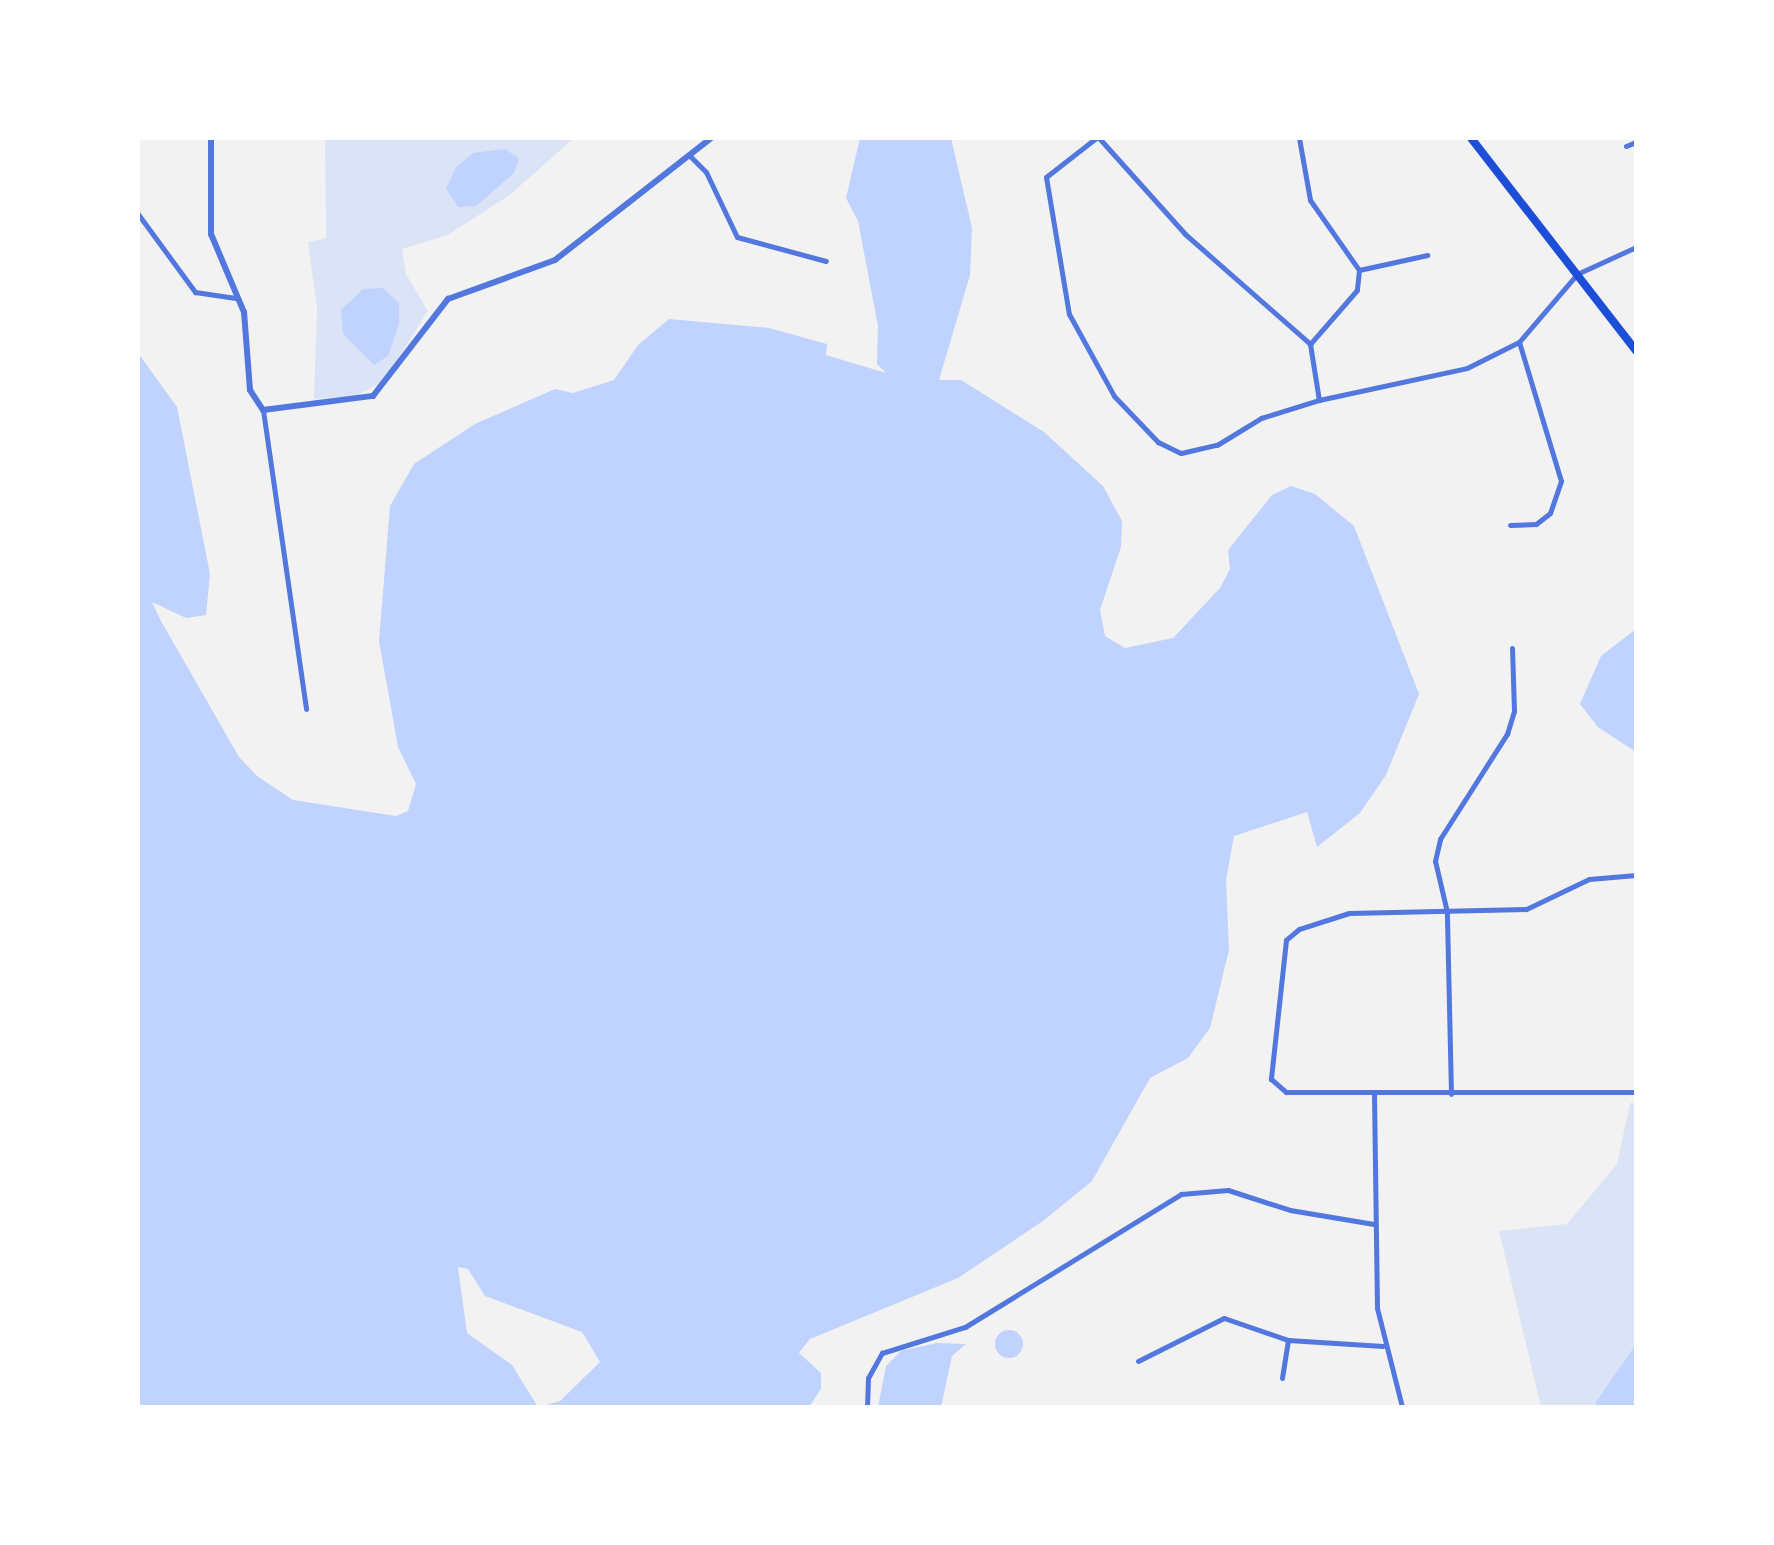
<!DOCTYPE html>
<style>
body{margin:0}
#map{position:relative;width:1774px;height:1545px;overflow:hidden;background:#f2f2f2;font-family:"DM Sans",sans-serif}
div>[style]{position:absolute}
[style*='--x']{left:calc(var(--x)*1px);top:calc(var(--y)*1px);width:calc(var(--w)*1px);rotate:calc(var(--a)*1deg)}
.green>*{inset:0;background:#dbe4f7}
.water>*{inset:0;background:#bfd3fe}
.round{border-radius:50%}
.minor>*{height:5px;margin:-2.5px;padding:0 2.5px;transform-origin:2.5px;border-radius:2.5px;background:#5277de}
.tertiary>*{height:6px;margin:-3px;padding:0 3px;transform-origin:3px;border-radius:3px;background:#5277de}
.primary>*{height:8px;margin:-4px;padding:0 4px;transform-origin:4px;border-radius:4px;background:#1d4ed8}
span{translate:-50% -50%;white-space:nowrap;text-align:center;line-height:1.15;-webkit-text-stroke:6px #fff;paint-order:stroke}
.frame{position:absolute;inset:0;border:140px solid #fff;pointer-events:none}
</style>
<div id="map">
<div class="green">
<div style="clip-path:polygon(325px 138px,574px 138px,511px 194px,448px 235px,402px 249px,406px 274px,428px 311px,383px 382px,355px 396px,314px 399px,317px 308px,308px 242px,326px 238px)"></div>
<div style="clip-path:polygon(1630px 1103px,1636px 1103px,1636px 1407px,1541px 1407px,1499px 1231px,1567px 1224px,1617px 1164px)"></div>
</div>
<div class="water">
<div style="clip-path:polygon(860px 138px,951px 138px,972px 228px,970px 275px,939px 380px,961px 380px,1044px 432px,1103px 486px,1122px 521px,1121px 547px,1100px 610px,1105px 636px,1125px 648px,1173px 638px,1220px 588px,1230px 569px,1228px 550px,1272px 495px,1291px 486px,1315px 494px,1354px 526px,1419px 694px,1386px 775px,1360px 813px,1317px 847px,1307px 812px,1234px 836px,1226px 880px,1229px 950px,1210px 1028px,1188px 1058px,1150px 1078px,1092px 1181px,1043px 1221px,958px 1278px,810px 1339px,799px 1353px,821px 1373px,821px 1389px,809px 1407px,539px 1407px,560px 1401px,600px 1362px,582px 1332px,485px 1296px,468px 1269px,458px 1267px,467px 1333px,512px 1365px,538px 1407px,138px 1407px,138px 353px,177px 407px,210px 574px,206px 615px,186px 618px,152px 602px,161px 621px,239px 757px,257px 776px,293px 800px,396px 816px,408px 811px,416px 784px,398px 747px,379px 641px,390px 506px,414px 464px,475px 424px,555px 389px,573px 393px,614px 380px,638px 345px,669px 319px,769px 328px,827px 344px,826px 355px,886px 373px,877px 364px,878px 326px,858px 221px,846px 198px)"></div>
<div style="clip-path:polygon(505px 149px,519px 158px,514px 173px,476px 206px,458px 207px,446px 189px,456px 167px,473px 153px)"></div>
<div style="clip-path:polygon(383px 288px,399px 303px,399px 324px,388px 356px,374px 365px,343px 334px,341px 310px,363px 289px)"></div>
<div style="clip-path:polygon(1636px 629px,1636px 752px,1598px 727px,1580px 704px,1601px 656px)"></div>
<div class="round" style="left:995px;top:1330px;width:28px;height:28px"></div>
<div style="clip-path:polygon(937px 1343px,966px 1344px,952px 1356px,941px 1407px,878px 1407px,886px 1366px,901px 1351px)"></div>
<div style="clip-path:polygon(1636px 1344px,1636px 1407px,1596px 1407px,1596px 1402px)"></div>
</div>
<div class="minor">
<div style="--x:1096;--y:138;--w:63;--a:142"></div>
<div style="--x:1046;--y:177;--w:139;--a:80.5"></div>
<div style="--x:1069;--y:314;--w:94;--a:61.2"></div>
<div style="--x:1114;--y:396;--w:64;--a:46.3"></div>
<div style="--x:1158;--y:442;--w:25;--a:26"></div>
<div style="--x:1181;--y:453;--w:37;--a:-13"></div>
<div style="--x:1217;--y:445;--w:52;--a:-31.5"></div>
<div style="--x:1261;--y:418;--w:61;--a:-17.2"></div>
<div style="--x:1319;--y:400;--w:151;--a:-12.2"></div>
<div style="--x:1467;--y:368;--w:58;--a:-26.6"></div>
<div style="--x:1519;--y:342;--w:89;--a:-49.5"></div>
<div style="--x:1577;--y:274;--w:65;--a:-24.6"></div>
<div style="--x:1099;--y:138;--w:129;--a:48.1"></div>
<div style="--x:1185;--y:234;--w:167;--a:41.3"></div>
<div style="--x:1310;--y:344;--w:57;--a:80.9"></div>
<div style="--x:1299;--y:138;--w:63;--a:79.9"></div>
<div style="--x:1310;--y:200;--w:85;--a:55"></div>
<div style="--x:1359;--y:270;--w:20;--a:96"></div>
<div style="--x:1357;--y:290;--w:72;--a:131"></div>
<div style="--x:1626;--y:146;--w:11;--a:-22"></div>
<div style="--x:689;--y:155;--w:24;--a:45"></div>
<div style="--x:706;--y:172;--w:72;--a:64.5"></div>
<div style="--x:737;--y:237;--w:92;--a:15.1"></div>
<div style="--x:138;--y:214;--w:97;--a:53.8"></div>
<div style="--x:195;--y:292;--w:41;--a:8.3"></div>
<div style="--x:1359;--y:270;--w:70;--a:-12.4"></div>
<div style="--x:263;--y:410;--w:302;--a:81.8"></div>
<div style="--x:1510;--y:525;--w:26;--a:-2"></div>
<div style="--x:1536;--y:524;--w:18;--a:-38"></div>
<div style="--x:1550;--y:513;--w:34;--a:-71"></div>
<div style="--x:1561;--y:481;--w:145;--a:-106.8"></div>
<div style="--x:1636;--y:875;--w:47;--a:175.1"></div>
<div style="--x:1589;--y:879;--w:70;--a:154.5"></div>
<div style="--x:1526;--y:909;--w:177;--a:178.7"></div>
<div style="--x:1349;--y:913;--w:52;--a:162.3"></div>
<div style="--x:1299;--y:929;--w:17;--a:140"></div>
<div style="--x:1286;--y:940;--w:140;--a:96.2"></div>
<div style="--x:1271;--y:1079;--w:20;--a:41"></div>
<div style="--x:1286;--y:1092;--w:350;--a:0"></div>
<div style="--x:1374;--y:1094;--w:214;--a:89.2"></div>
<div style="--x:1377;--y:1308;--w:102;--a:75.8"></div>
<div style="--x:1451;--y:1094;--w:182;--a:-91.3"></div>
<div style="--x:1447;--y:912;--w:52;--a:-103.2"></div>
<div style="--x:1435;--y:861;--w:23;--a:-77"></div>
<div style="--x:1440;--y:839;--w:125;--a:-57.5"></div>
<div style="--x:1507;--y:734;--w:24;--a:-73"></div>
<div style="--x:1514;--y:711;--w:63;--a:-91.8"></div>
<div style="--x:1138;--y:1361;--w:96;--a:-26.6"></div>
<div style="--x:1224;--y:1318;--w:68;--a:19"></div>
<div style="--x:1288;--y:1340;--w:95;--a:3.6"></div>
<div style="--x:1282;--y:1378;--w:38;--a:-81"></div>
<div style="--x:867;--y:1407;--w:29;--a:-88"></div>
<div style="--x:868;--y:1378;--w:29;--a:-61"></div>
<div style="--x:882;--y:1353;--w:87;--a:-17.4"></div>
<div style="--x:965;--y:1327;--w:254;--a:-31.6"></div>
<div style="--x:1181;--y:1194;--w:47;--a:-4.9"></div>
<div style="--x:1228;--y:1190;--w:65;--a:17.9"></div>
<div style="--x:1290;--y:1210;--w:85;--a:9.5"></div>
</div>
<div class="tertiary">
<div style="--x:211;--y:138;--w:96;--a:90"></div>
<div style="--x:211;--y:234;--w:85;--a:67.1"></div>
<div style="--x:244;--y:312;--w:78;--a:85.6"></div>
<div style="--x:250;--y:390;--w:24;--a:57"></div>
<div style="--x:263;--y:410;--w:111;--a:-7.3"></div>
<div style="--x:373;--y:396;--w:123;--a:-52.3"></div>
<div style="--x:448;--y:299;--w:114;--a:-20"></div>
<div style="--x:555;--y:260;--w:198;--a:-38"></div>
</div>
<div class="primary">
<div style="--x:1471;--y:138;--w:269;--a:52.2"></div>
</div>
<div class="frame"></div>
</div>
